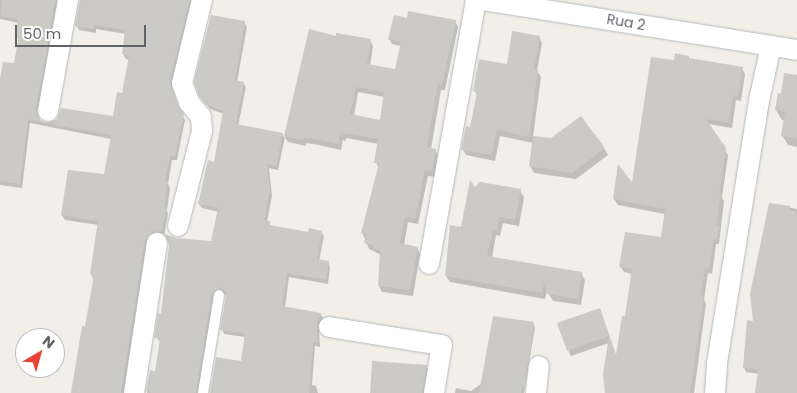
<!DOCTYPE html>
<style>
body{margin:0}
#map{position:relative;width:797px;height:393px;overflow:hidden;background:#f1efe8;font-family:Poppins,sans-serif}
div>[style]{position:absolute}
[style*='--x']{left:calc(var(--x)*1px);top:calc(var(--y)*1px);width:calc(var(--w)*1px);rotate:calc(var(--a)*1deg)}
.shadow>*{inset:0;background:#0003}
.building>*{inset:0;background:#cccac5}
.roads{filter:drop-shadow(0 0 1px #b5b8bc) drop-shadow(0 0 1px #b5b8bc)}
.lane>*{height:10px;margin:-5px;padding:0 5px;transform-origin:5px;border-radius:5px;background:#fff}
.street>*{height:20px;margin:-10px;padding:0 10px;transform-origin:10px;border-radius:10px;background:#fff}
span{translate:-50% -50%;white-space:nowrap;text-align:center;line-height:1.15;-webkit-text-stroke:5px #fff;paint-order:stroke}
.street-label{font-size:14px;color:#5f6368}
.north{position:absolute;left:15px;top:328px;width:50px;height:50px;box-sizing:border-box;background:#fff;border:1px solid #bfc1c3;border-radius:50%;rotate:38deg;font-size:14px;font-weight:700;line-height:20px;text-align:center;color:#5f6368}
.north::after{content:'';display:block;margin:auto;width:18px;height:22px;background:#ea4335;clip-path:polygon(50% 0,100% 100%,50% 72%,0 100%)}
.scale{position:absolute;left:15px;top:25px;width:131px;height:22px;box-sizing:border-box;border:2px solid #5f6368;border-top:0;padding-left:6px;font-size:15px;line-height:18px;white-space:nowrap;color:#5f6368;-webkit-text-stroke:4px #fff;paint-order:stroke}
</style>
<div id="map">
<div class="shadow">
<div style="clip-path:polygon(0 0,60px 0,38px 114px,41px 122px,53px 123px,114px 118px,123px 95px,130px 60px,126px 59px,123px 54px,126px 34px,96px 29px,96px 33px,79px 30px,77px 26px,80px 0,194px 0,172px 86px,179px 110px,185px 120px,177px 160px,172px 160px,168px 184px,170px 188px,167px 211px,168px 214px,164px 237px,147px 246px,127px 370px,125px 393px,74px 393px,94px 280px,91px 274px,99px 225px,65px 220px,62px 215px,105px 176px,111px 139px,30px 123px,22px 188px,0 185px,0 86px,15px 65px,19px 40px,17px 36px,19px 23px,0 19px)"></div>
<div style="clip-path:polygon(evenodd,408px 19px,455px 21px,458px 27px,445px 90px,441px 90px,431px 149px,435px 150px,439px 156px,435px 177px,428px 176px,418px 224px,408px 222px,404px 245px,417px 248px,420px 254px,413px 296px,382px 292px,379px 286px,381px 255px,369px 249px,362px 232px,379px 168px,376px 162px,379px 144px,346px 138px,346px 141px,343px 140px,341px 150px,319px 145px,306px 143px,306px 146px,288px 142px,285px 137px,278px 170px,269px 168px,272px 196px,267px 222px,272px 227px,309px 233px,321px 232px,324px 236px,319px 261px,328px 262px,330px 267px,328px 284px,289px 277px,285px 308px,320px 314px,323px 318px,319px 331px,320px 347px,315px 346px,312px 385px,316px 386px,318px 393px,211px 393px,242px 362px,245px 337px,224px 334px,222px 329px,227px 295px,220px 293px,214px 299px,199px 393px,147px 393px,151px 371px,156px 372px,161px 343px,156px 337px,162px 315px,175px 239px,212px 242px,219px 212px,202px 208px,199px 204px,215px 163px,224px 114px,210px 109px,204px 101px,244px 22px,247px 27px,237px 82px,243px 83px,246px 87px,238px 126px,282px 134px,285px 138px,310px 31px,337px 37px,370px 40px,373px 46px,370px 66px,395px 71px,401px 46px,392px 44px,389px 39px,408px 19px,358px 92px,385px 97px,381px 121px,354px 116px,358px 92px)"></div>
<div style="clip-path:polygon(539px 37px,542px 43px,537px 71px,541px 77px,533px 137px,604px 148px,608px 155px,576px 179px,534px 173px,530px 166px,534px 143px,500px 136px,495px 161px,466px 155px,463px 149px,471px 129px,478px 97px,475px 91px,508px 66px)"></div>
<div style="clip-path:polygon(690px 60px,742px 68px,745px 74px,741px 101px,736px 100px,732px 128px,708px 124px,728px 155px,722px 198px,724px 201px,719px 244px,716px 244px,712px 274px,708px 273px,704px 299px,706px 304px,694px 393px,606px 393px,609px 343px,571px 356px,568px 350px,602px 315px,617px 358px,626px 318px,632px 274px,624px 272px,620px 266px,662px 238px,665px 214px,618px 205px,614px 199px,632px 185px,675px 62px)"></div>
<div style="clip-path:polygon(797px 76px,797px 147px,788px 145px,782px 135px,785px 121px,782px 120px,776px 110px,782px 95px)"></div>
<div style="clip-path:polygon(475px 189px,520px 191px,524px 197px,519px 226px,503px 223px,500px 236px,496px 235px,492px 258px,581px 273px,585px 280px,581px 305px,553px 301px,547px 291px,545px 299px,450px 282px,446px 276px)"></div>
<div style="clip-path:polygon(770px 204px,797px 209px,797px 393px,756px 393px,759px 374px,746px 372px,744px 367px,748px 322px,754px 323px)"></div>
<div style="clip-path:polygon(533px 324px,535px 327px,524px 393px,455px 393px,456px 388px,471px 391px,481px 384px)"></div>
<div style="clip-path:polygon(426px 366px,428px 369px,424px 393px,372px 393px)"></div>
</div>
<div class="building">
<div style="clip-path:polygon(2px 0,56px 0,36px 109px,40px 120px,46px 123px,57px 119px,61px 108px,113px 116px,117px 92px,122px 93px,129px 56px,122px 54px,125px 30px,94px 25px,93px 29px,75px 26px,80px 0,190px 0,170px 81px,178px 106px,184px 114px,175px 156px,170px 156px,165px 181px,168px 182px,164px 208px,167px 208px,161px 232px,152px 232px,145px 241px,121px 393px,71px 393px,82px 326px,85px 326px,94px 275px,90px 274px,98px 221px,61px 215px,68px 170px,104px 174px,111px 135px,55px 125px,28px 119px,20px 184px,0 181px,0 79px,3px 62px,14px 63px,19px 36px,15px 36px,18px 19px,0 16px)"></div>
<div style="clip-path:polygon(evenodd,408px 11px,456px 20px,442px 85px,438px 84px,427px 147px,436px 149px,432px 171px,425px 170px,415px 219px,405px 217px,400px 243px,418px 247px,410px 290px,378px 286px,380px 250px,373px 249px,374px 245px,364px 243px,366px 234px,361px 233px,379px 163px,374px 163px,378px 139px,343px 133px,343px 136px,340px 135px,338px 144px,315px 139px,304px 138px,303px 140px,284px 136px,309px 29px,336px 36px,336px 33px,371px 39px,367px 64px,395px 69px,401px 42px,388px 39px,394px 15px,407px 18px,408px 11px,356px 87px,384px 92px,380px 120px,350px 114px,356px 87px)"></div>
<div style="clip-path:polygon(211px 15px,245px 21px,235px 80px,244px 82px,236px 124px,283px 133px,276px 166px,267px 164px,270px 191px,264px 220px,270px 221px,270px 225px,308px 232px,309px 228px,322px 231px,317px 259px,329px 261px,326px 280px,287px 273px,282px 306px,321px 313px,317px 326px,318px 343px,313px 342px,309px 393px,210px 393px,216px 357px,241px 361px,245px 333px,220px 330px,226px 296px,224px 290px,220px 288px,212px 294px,196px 393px,151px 393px,146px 391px,150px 370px,155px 371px,160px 339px,154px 338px,158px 313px,161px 314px,169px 245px,164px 234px,176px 238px,211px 241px,218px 208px,198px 204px,208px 160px,214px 162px,223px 111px,206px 105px,199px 96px,194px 82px)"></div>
<div style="clip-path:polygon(512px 31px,540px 36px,534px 69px,538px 70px,529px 137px,497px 130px,492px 155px,461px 150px,466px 126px,470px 127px,477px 92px,473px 91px,479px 59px,507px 64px)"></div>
<div style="clip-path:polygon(675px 53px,689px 56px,689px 58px,743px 67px,738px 96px,733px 95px,729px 123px,706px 119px,726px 148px,719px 194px,721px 194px,716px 226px,719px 226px,717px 239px,714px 239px,709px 269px,705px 268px,701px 296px,704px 297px,702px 309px,690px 393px,605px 393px,603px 374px,609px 336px,567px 351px,557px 323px,600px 308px,616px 355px,622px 316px,625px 316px,632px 269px,619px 267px,625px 232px,661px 237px,665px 209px,613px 199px,618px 164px,632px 182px,651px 57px,674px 60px)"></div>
<div style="clip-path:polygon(784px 73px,797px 75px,797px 139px,781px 136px,785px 112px,775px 110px,778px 93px,781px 94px)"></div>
<div style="clip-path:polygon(581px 116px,605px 148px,572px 173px,529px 166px,533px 136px,551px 138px)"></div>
<div style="clip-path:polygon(470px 180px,475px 187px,480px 182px,521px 189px,515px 220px,499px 217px,497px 230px,493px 229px,487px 256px,582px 272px,578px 299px,547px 294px,544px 283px,542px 293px,445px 276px,450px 225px,461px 227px)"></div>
<div style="clip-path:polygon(769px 203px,790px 206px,789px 210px,797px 212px,797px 393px,755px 393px,758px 370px,743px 368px,747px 320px,753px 321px,750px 294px)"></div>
<div style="clip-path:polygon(493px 316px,534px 322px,525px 387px,522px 387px,521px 393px,479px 393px)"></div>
<div style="clip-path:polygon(372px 361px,427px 365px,422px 393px,370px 393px)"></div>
</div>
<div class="roads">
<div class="lane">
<div style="--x:203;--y:393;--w:99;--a:-80.7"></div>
</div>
<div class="street">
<div style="--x:482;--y:0;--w:319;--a:9"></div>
<div style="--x:48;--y:111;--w:113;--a:-79.8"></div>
<div style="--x:178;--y:226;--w:98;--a:-75.8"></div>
<div style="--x:202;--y:131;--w:14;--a:-94"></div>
<div style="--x:201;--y:117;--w:19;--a:-129"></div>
<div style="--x:189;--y:102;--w:20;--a:-110"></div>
<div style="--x:182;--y:83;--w:85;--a:-76.5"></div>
<div style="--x:429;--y:264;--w:268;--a:-79.9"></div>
<div style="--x:329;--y:327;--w:114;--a:9.1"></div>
<div style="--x:442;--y:345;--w:49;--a:99.5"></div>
<div style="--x:134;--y:393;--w:152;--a:-81.3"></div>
<div style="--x:536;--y:393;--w:27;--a:-84"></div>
<div style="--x:715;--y:393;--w:30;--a:-86"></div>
<div style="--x:717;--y:363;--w:270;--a:-80.9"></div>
<div style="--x:760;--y:96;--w:51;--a:-77.6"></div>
</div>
</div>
<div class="street-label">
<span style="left:626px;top:22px;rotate:10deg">Rua 2</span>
</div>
<div class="north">N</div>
<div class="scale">50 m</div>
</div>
